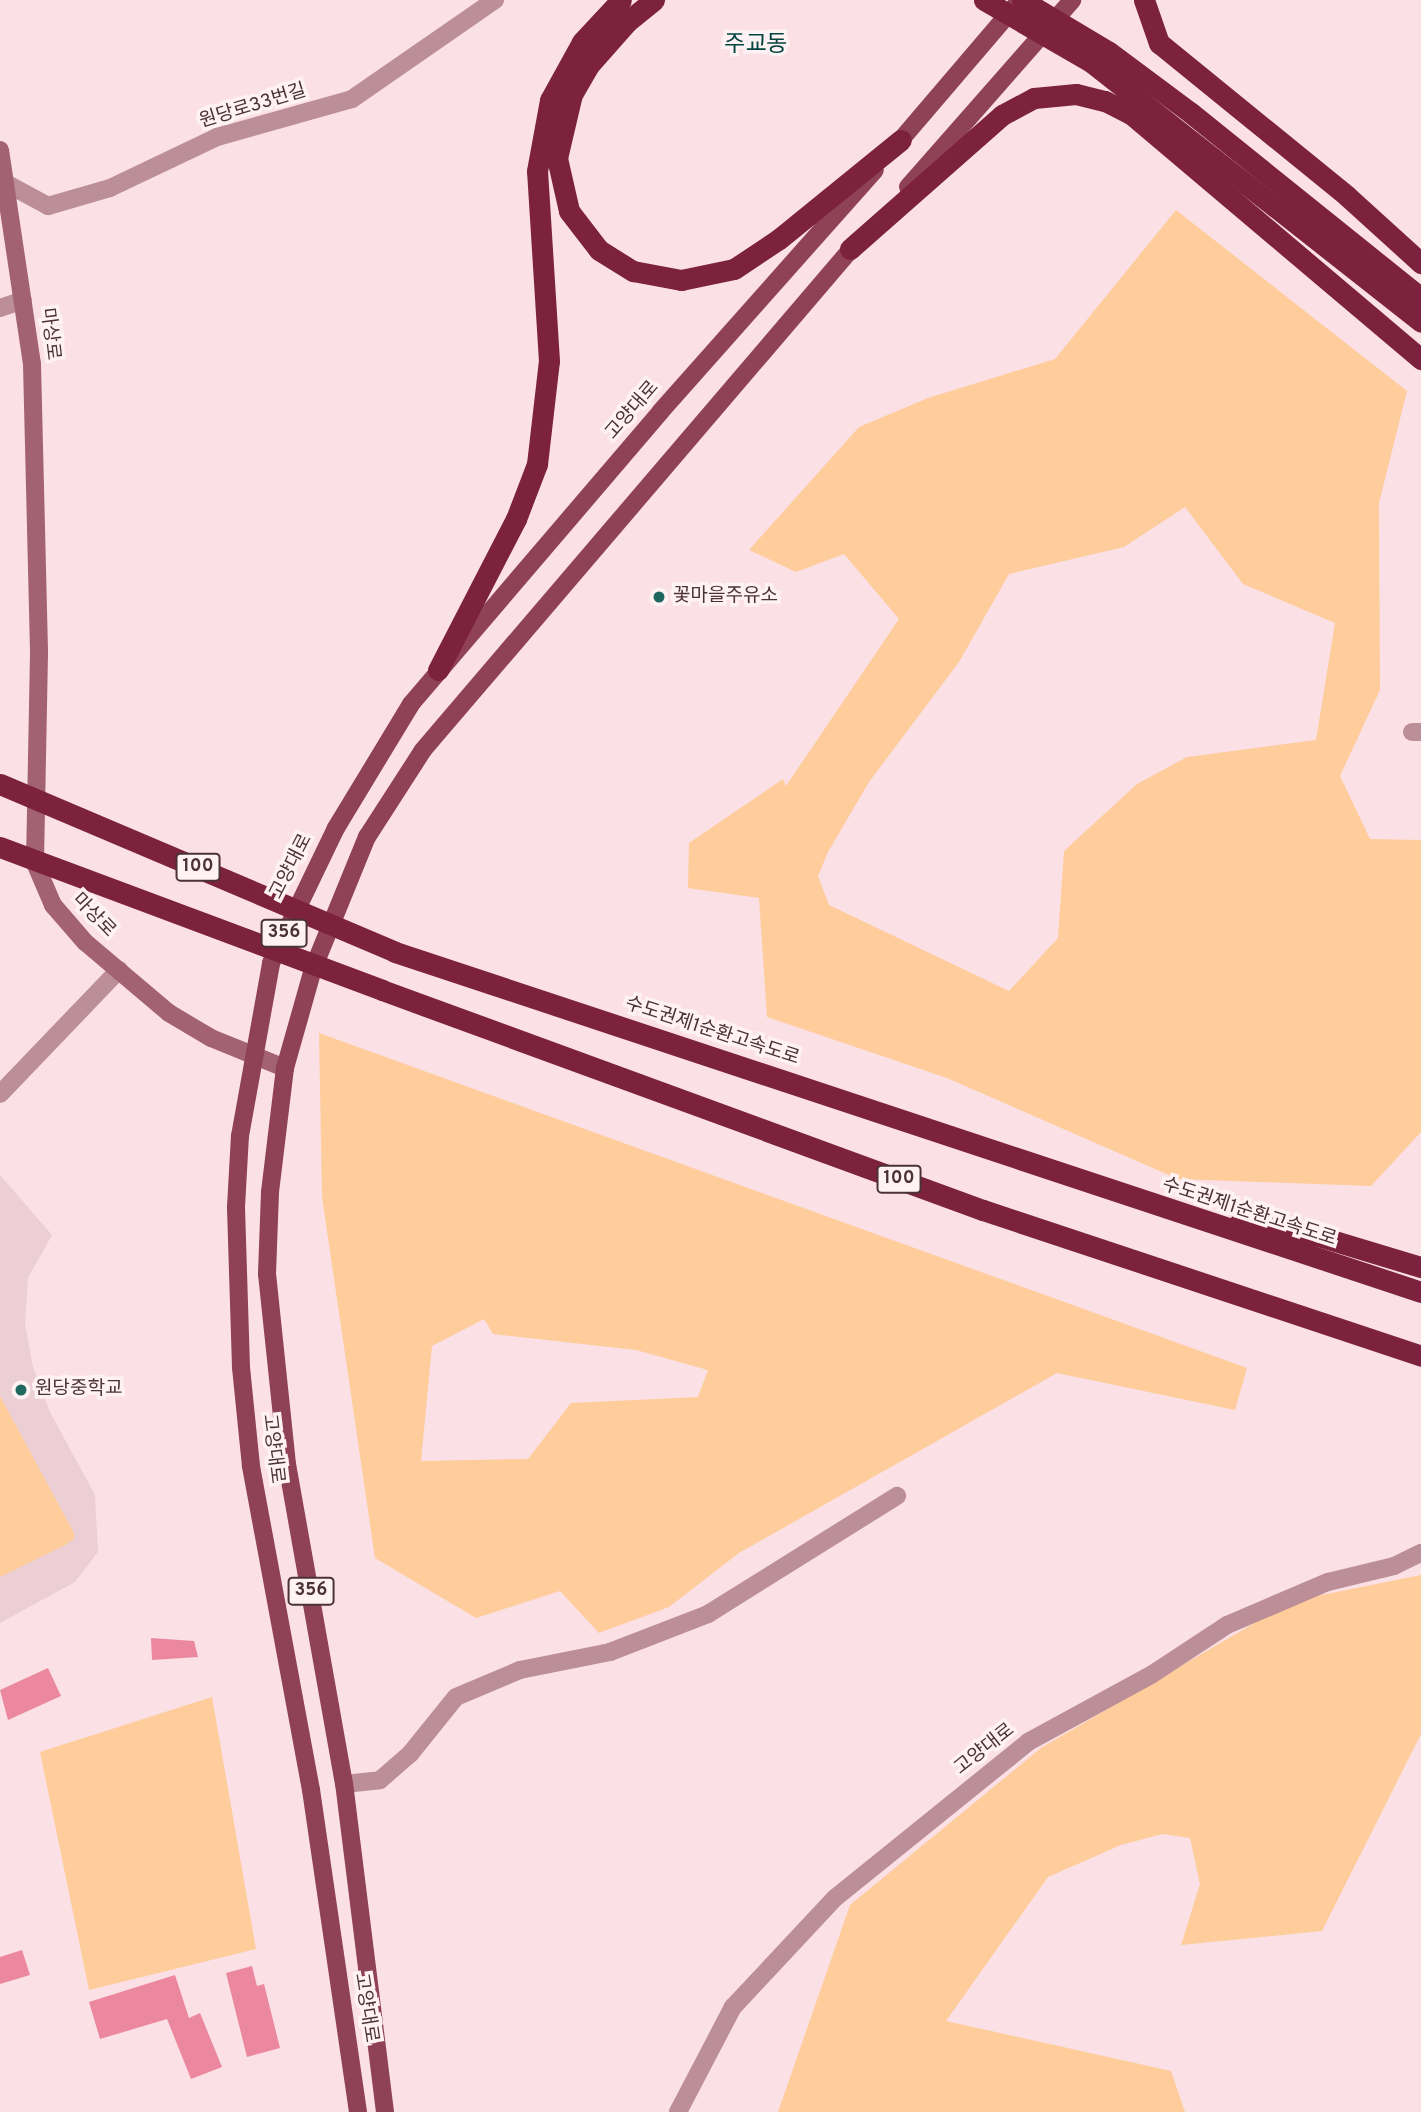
<!DOCTYPE html>
<meta charset="utf-8">
<style>
body{margin:0}
#map{position:relative;width:1421px;height:2112px;overflow:hidden;background:#fbe0e5;font-family:Overpass,"Noto Sans KR",sans-serif}
div>[style]{position:absolute}
[style*='--x']{left:calc(var(--x)*1px);top:calc(var(--y)*1px);width:calc(var(--w)*1px);rotate:calc(var(--a)*1deg)}
.built>*{inset:0;background:#eccfd4}
.green>*{inset:0;background:#ffcc9b}
.building>*{inset:0;background:#eb879f}
.street>*{height:18px;margin:-9px;padding:0 9px;transform-origin:9px;border-radius:9px;background:#bc8e98}
.secondary>*{height:18px;margin:-9px;padding:0 9px;transform-origin:9px;border-radius:9px;background:#a36271}
.primary>*{height:18px;margin:-9px;padding:0 9px;transform-origin:9px;border-radius:9px;background:#8f4156}
.highway>*{height:21px;margin:-10.5px;padding:0 10.5px;transform-origin:10.5px;border-radius:10.5px;background:#7c223f}
.highway-bridge>*{height:21px;margin:-10.5px;padding:0 10.5px;transform-origin:10.5px;border-radius:10.5px;background:#7c223f}
.dots>*{width:19px;height:19px;translate:-50% -50%;box-sizing:border-box;border:4px solid #fff2f4;border-radius:50%}
span{translate:-50% -50%;white-space:nowrap;text-align:center;line-height:1.15;-webkit-text-stroke:7px #fff2f4;paint-order:stroke}
.shield-label span{padding:2px 5px;background:#fff2f4;border:2px solid;border-radius:5px;-webkit-text-stroke-width:0}
.shield-label{font-size:18px;color:#4b3237;font-weight:700}
.street-label{font-size:19px;color:#4b3237}
.poi-label{font-size:19px;color:#4b3237}
.left{translate:0 -50%;text-align:left}
.quarter-label{font-size:23px;color:#03443e}
</style>
<div id="map">
<div class="built">
<div style="clip-path:polygon(0 1175px,52px 1235px,28px 1278px,25px 1324px,33px 1367px,50px 1412px,95px 1495px,98px 1552px,75px 1582px,0 1623px)"></div>
</div>
<div class="green">
<div style="clip-path:polygon(evenodd,1176px 210px,1407px 391px,1379px 503px,1380px 690px,1340px 776px,1370px 839px,1421px 840px,1421px 1132px,1371px 1186px,1178px 1179px,947px 1078px,767px 1017px,759px 898px,688px 888px,689px 843px,783px 779px,786px 786px,899px 619px,844px 554px,796px 572px,749px 550px,859px 427px,928px 398px,1055px 359px,1176px 210px,1185px 507px,1243px 584px,1335px 623px,1316px 740px,1187px 757px,1137px 784px,1064px 851px,1058px 938px,1009px 991px,829px 905px,818px 876px,828px 852px,869px 782px,959px 662px,1009px 574px,1124px 547px,1185px 507px)"></div>
<div style="clip-path:polygon(evenodd,319px 1033px,1247px 1368px,1235px 1410px,1057px 1373px,739px 1553px,669px 1607px,599px 1633px,560px 1591px,476px 1618px,375px 1558px,322px 1197px,319px 1033px,484px 1319px,493px 1334px,636px 1350px,708px 1370px,698px 1397px,571px 1403px,528px 1459px,421px 1461px,432px 1346px,484px 1319px)"></div>
<div style="clip-path:polygon(0 1396px,74px 1533px,74px 1539px,65px 1545px,0 1577px)"></div>
<div style="clip-path:polygon(1421px 1575px,1421px 1734px,1322px 1931px,1181px 1945px,1200px 1884px,1190px 1838px,1162px 1834px,1121px 1845px,1048px 1877px,946px 2021px,1171px 2071px,1185px 2112px,778px 2112px,850px 1905px,1041px 1748px,1292px 1601px)"></div>
<div style="clip-path:polygon(212px 1697px,256px 1949px,89px 1990px,40px 1752px)"></div>
</div>
<div class="building">
<div style="clip-path:polygon(151px 1638px,194px 1641px,198px 1657px,152px 1660px)"></div>
<div style="clip-path:polygon(48px 1668px,61px 1696px,8px 1720px,0 1690px)"></div>
<div style="clip-path:polygon(22px 1950px,30px 1975px,0 1984px,0 1957px)"></div>
<div style="clip-path:polygon(252px 1966px,257px 1986px,264px 1984px,280px 2048px,247px 2057px,226px 1973px)"></div>
<div style="clip-path:polygon(175px 1975px,189px 2018px,200px 2013px,222px 2067px,191px 2079px,167px 2019px,100px 2039px,89px 2002px)"></div>
</div>
<div class="street">
<div style="--x:0;--y:180;--w:55;--a:28.4"></div>
<div style="--x:48;--y:206;--w:65;--a:-16.2"></div>
<div style="--x:110;--y:188;--w:119;--a:-25.5"></div>
<div style="--x:217;--y:137;--w:140;--a:-15.7"></div>
<div style="--x:352;--y:99;--w:174;--a:-34.7"></div>
<div style="--x:0;--y:308;--w:24;--a:-19"></div>
<div style="--x:1412;--y:732;--w:9;--a:0"></div>
<div style="--x:0;--y:1094;--w:172;--a:-46.2"></div>
<div style="--x:344;--y:1784;--w:36;--a:-6"></div>
<div style="--x:380;--y:1780;--w:40;--a:-41"></div>
<div style="--x:410;--y:1754;--w:73;--a:-51.1"></div>
<div style="--x:456;--y:1697;--w:69;--a:-22.9"></div>
<div style="--x:520;--y:1670;--w:92;--a:-11.3"></div>
<div style="--x:610;--y:1652;--w:105;--a:-21.2"></div>
<div style="--x:708;--y:1614;--w:223;--a:-32"></div>
<div style="--x:678;--y:2112;--w:119;--a:-62.4"></div>
<div style="--x:733;--y:2007;--w:149;--a:-46.9"></div>
<div style="--x:835;--y:1898;--w:248;--a:-38.9"></div>
<div style="--x:1028;--y:1742;--w:140;--a:-28.6"></div>
<div style="--x:1151;--y:1675;--w:91;--a:-33.3"></div>
<div style="--x:1227;--y:1625;--w:110;--a:-23.1"></div>
<div style="--x:1328;--y:1582;--w:68;--a:-13.6"></div>
<div style="--x:1394;--y:1566;--w:30;--a:-26"></div>
</div>
<div class="secondary">
<div style="--x:0;--y:150;--w:216;--a:81.5"></div>
<div style="--x:32;--y:364;--w:290;--a:88.6"></div>
<div style="--x:39;--y:654;--w:209;--a:91.1"></div>
<div style="--x:35;--y:863;--w:46;--a:66.8"></div>
<div style="--x:53;--y:905;--w:49;--a:49.1"></div>
<div style="--x:85;--y:942;--w:110;--a:40.2"></div>
<div style="--x:169;--y:1013;--w:49;--a:30.8"></div>
<div style="--x:211;--y:1038;--w:80;--a:22.1"></div>
</div>
<div class="primary">
<div style="--x:893;--y:149;--w:189;--a:-49.5"></div>
<div style="--x:908;--y:187;--w:249;--a:-48.7"></div>
<div style="--x:358;--y:2112;--w:325;--a:-98.3"></div>
<div style="--x:311;--y:1790;--w:330;--a:-100.5"></div>
<div style="--x:251;--y:1466;--w:100;--a:-95.8"></div>
<div style="--x:241;--y:1367;--w:160;--a:-91.8"></div>
<div style="--x:236;--y:1207;--w:71;--a:-86.8"></div>
<div style="--x:240;--y:1136;--w:176;--a:-79.8"></div>
<div style="--x:271;--y:963;--w:150;--a:-64.3"></div>
<div style="--x:336;--y:828;--w:145;--a:-58.8"></div>
<div style="--x:411;--y:704;--w:385;--a:-49.5"></div>
<div style="--x:661;--y:411;--w:322;--a:-48.4"></div>
<div style="--x:385;--y:2112;--w:331;--a:-97.1"></div>
<div style="--x:344;--y:1784;--w:325;--a:-100.1"></div>
<div style="--x:287;--y:1464;--w:191;--a:-96"></div>
<div style="--x:267;--y:1274;--w:82;--a:-87.9"></div>
<div style="--x:270;--y:1192;--w:125;--a:-83.1"></div>
<div style="--x:285;--y:1068;--w:103;--a:-74.2"></div>
<div style="--x:313;--y:969;--w:143;--a:-67.8"></div>
<div style="--x:367;--y:837;--w:103;--a:-57.2"></div>
<div style="--x:423;--y:750;--w:670;--a:-49.48"></div>
</div>
<div class="highway">
<div style="--x:654;--y:0;--w:35;--a:141"></div>
<div style="--x:627;--y:22;--w:57;--a:131.5"></div>
<div style="--x:589;--y:65;--w:34;--a:120"></div>
<div style="--x:572;--y:94;--w:66;--a:103.2"></div>
<div style="--x:557;--y:158;--w:54;--a:77.2"></div>
<div style="--x:569;--y:211;--w:49;--a:52.4"></div>
<div style="--x:599;--y:250;--w:40;--a:32"></div>
<div style="--x:633;--y:271;--w:49;--a:10.6"></div>
<div style="--x:681;--y:280;--w:54;--a:-11.7"></div>
<div style="--x:734;--y:269;--w:54;--a:-33.7"></div>
<div style="--x:779;--y:239;--w:157;--a:-39.1"></div>
<div style="--x:1144;--y:0;--w:46;--a:70.8"></div>
<div style="--x:1159;--y:43;--w:242;--a:39.1"></div>
<div style="--x:1347;--y:196;--w:100;--a:42.2"></div>
<div style="--x:850;--y:249;--w:203;--a:-41.4"></div>
<div style="--x:1002;--y:115;--w:36;--a:-28"></div>
<div style="--x:1034;--y:98;--w:42;--a:-5.4"></div>
<div style="--x:1076;--y:94;--w:30;--a:14"></div>
<div style="--x:1105;--y:101;--w:29;--a:27"></div>
<div style="--x:1131;--y:114;--w:380;--a:40.2"></div>
<div style="--x:438;--y:670;--w:170;--a:-62.7"></div>
<div style="--x:516;--y:519;--w:59;--a:-69.1"></div>
<div style="--x:537;--y:464;--w:104;--a:-83.4"></div>
<div style="--x:549;--y:361;--w:190;--a:-93.6"></div>
<div style="--x:537;--y:171;--w:72;--a:-79.6"></div>
<div style="--x:550;--y:100;--w:66;--a:-61.1"></div>
<div style="--x:582;--y:42;--w:57;--a:-47.1"></div>
<div style="--x:395;--y:952;--w:1081;--a:18.33"></div>
<div style="--x:382;--y:990;--w:640;--a:20.11"></div>
<div style="--x:983;--y:1210;--w:462;--a:18.4"></div>
<div style="--x:1240;--y:1222;--w:79;--a:10.2"></div>
<div style="--x:1318;--y:1236;--w:108;--a:16.8"></div>
</div>
<div class="highway-bridge">
<div style="--x:984;--y:0;--w:124;--a:30.1"></div>
<div style="--x:1091;--y:62;--w:420;--a:38.2"></div>
<div style="--x:1022;--y:0;--w:101;--a:30.9"></div>
<div style="--x:1109;--y:52;--w:102;--a:36.6"></div>
<div style="--x:1191;--y:113;--w:295;--a:38.8"></div>
<div style="--x:0;--y:784;--w:429;--a:23"></div>
<div style="--x:0;--y:847;--w:408;--a:20.5"></div>
</div>
<div class="dots">
<div style="left:659px;top:597px;background:#1e6860"></div>
<div style="left:21px;top:1390px;background:#1e6860"></div>
</div>
<div class="shield-label">
<span style="left:198px;top:867px">100</span>
<span style="left:284px;top:933px">356</span>
<span style="left:899px;top:1179px">100</span>
<span style="left:311px;top:1591px">356</span>
</div>
<div class="street-label">
<span style="left:253px;top:107px;rotate:-17deg">원당로33번길</span>
<span style="left:49px;top:334px;rotate:83deg">마상로</span>
<span style="left:633px;top:411px;rotate:-49deg">고양대로</span>
<span style="left:292px;top:867px;rotate:-63deg">고양대로</span>
<span style="left:93px;top:916px;rotate:46deg">마상로</span>
<span style="left:712px;top:1032px;rotate:18deg">수도권제1순환고속도로</span>
<span style="left:1249px;top:1213px;rotate:18deg">수도권제1순환고속도로</span>
<span style="left:272px;top:1449px;rotate:83deg">고양대로</span>
<span style="left:985px;top:1750px;rotate:-38deg">고양대로</span>
<span style="left:365px;top:2008px;rotate:81deg">고양대로</span>
</div>
<div class="poi-label">
<span class="left" style="left:673px;top:597px">꽃마을주유소</span>
<span class="left" style="left:35px;top:1390px">원당중학교</span>
</div>
<div class="quarter-label">
<span style="left:756px;top:46px">주교동</span>
</div>
</div>
